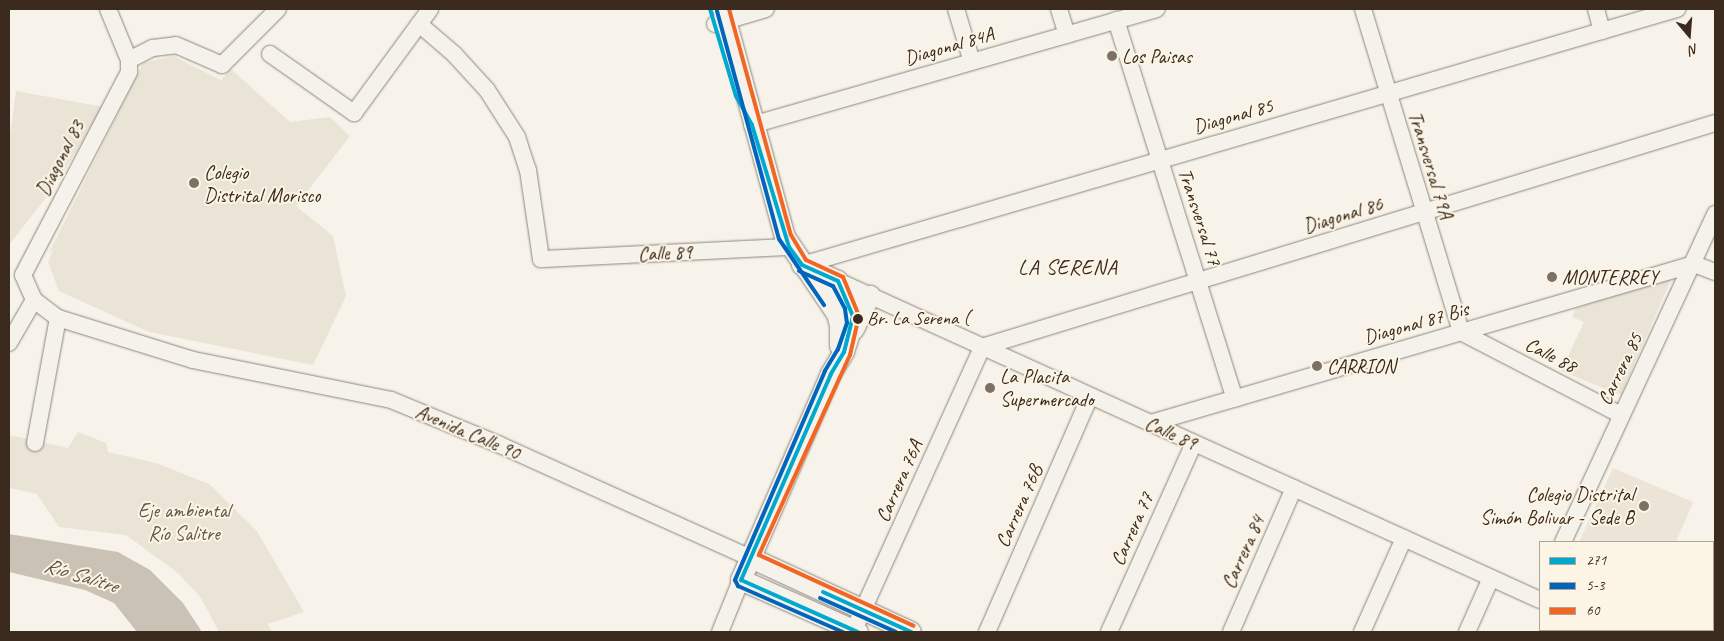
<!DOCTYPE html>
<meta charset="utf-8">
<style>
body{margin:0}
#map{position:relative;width:1724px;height:641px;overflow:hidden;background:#f7f3ea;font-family:Caveat,sans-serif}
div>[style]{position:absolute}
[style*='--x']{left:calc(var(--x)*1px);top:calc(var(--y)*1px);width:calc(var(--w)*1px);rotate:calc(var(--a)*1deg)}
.built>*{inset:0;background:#ebe4d7}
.green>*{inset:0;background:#eae4d7}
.water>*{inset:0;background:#cac2b5}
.roads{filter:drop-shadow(0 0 1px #8b867f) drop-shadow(0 0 1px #8b867f)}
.minor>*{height:16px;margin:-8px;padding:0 8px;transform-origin:8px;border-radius:8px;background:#f5f2ec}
.major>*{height:20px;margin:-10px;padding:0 10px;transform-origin:10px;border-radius:10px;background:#f5f2ec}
.bus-1>*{height:4px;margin:-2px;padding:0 2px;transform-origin:2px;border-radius:2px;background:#00a9ce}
.bus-2>*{height:4px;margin:-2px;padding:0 2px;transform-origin:2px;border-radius:2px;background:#0065bd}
.bus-3>*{height:4px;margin:-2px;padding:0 2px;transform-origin:2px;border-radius:2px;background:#f26522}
.dots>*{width:14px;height:14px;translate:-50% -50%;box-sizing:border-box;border:2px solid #fcf5e5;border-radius:50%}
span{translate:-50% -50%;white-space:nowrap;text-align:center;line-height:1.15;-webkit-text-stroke:4px #fcf5e5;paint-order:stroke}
.bus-label{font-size:19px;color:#3b2a1e}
.left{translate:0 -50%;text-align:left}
.street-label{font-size:20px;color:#3b2a1e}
.poi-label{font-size:20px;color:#3b2a1e}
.right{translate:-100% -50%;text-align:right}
.park-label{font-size:20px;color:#645648}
.neighbourhood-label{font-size:21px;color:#3b2a1e;letter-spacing:1px}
.water-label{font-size:21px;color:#605144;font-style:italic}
.frame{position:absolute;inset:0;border:10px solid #3b2a1e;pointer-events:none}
.legend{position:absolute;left:1539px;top:541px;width:175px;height:90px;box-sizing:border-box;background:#fcf5e5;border:1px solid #afa495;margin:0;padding:6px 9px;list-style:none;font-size:15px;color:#3b2a1e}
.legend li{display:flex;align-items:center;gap:10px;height:25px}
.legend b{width:25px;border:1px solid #afa495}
.north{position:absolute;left:1664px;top:10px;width:50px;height:50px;-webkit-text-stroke:4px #fcf5e5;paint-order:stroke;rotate:162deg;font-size:14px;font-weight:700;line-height:20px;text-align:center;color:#3b2a1e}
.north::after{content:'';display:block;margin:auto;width:18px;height:22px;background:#3b2a1e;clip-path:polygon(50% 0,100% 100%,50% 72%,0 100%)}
</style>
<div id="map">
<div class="built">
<div style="clip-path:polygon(1613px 468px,1693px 502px,1676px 542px,1579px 542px)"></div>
</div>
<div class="green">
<div style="clip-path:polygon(173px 56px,221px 80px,231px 69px,290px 122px,330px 117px,350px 136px,296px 206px,333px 236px,346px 296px,313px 365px,149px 332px,59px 291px,48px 262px,54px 248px,48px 255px,143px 63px)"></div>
<div style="clip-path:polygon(16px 91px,104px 107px,52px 190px,9px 245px,9px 143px)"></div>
<div style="clip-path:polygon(1672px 277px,1621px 395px,1561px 371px,1584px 322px,1572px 317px,1576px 308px)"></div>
<div style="clip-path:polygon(78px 432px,106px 443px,108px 452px,156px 463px,209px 484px,257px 531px,304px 612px,268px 624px,272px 632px,219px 632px,201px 598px,178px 573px,126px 535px,59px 527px,37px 494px,9px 488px,9px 435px,68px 448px)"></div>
</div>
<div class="water">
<div style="clip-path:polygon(9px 534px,118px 552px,150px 570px,183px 603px,202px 632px,137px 632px,114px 603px,85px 590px,9px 572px)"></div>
</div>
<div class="roads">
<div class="minor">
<div style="--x:956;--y:9;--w:55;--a:73.2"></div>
<div style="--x:1059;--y:9;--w:27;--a:73"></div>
<div style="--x:1363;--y:9;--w:338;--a:73.1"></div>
<div style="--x:1461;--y:332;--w:180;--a:27.4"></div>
<div style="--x:1596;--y:9;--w:23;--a:75"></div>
<div style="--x:1116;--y:20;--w:397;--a:72.6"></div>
<div style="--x:419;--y:24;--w:46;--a:40.6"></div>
<div style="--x:454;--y:54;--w:49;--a:47.5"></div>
<div style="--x:487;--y:90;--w:56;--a:57.4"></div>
<div style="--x:517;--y:137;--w:35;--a:72"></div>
<div style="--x:528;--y:170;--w:90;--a:81.7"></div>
<div style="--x:541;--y:259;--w:248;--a:-2.8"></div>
<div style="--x:715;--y:24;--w:53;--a:-16.4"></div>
<div style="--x:270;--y:54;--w:103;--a:35.1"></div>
<div style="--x:354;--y:113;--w:129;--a:-53.8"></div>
<div style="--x:129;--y:60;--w:27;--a:-27"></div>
<div style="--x:153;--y:48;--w:23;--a:-7"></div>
<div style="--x:176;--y:45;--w:50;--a:23.5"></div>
<div style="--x:222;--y:65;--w:79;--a:-45"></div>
<div style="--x:752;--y:125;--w:421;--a:-16"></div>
<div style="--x:802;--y:265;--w:912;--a:-16.31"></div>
<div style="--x:23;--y:275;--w:27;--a:66"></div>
<div style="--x:34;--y:300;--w:30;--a:37"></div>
<div style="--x:58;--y:318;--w:141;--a:17.3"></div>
<div style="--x:193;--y:360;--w:202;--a:11.4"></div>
<div style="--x:391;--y:400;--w:116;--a:22.4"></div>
<div style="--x:498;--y:444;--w:277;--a:24.3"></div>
<div style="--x:23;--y:275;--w:229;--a:-62.4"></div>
<div style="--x:129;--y:72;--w:12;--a:-90"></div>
<div style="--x:129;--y:60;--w:55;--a:-112.4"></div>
<div style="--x:838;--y:281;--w:771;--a:24.44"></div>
<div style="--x:9;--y:343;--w:50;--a:-59.8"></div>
<div style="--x:1151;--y:423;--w:566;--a:-16.32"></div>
<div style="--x:1694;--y:264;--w:22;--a:21"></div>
<div style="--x:35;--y:443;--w:127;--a:-79.6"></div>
<div style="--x:1563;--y:542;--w:362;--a:-65.1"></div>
<div style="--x:1606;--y:630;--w:5;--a:22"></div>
<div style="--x:720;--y:632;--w:56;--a:-68"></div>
<div style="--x:853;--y:632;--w:313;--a:-65.6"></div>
<div style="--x:982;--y:347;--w:766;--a:-16.99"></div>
<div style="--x:987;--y:632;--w:257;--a:-66.4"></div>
<div style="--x:1109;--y:632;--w:207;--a:-65.8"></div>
<div style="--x:1231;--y:632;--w:157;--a:-66.4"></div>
<div style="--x:1362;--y:632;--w:103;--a:-65.9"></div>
<div style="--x:1467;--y:632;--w:59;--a:-66"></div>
<div style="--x:1584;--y:632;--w:2;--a:-63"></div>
</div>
<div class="major">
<div style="--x:723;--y:9;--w:236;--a:74.8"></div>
<div style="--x:785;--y:237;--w:93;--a:56"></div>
<div style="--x:837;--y:314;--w:11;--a:75"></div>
<div style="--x:840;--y:325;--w:21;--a:90"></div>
<div style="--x:802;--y:265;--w:39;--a:24"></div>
<div style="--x:838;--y:281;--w:29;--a:63"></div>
<div style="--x:851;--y:307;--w:17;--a:83"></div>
<div style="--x:853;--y:324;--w:29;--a:108"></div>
<div style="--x:844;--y:352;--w:26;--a:121"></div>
<div style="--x:831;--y:374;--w:225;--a:113.6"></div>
<div style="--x:741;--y:580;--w:128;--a:24"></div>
<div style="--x:854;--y:329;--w:37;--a:-64"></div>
<div style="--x:751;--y:558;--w:176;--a:24.8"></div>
</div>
</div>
<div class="bus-1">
<div style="--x:710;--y:9;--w:91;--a:73.4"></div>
<div style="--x:736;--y:96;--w:33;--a:61"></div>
<div style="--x:752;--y:125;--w:127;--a:73.1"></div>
<div style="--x:789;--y:247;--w:22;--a:54"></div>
<div style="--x:802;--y:265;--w:39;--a:24"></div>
<div style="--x:838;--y:281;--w:38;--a:67"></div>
<div style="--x:853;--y:316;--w:37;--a:104"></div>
<div style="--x:844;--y:352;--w:26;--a:121"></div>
<div style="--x:831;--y:374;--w:225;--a:113.6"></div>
<div style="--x:741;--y:580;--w:128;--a:24"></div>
<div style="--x:823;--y:592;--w:97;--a:24.4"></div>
</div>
<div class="bus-2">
<div style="--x:717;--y:11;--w:236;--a:74.8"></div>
<div style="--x:779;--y:239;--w:80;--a:55.7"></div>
<div style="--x:799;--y:271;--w:37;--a:24"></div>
<div style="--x:833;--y:286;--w:26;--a:62"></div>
<div style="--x:845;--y:309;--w:14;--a:82"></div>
<div style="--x:847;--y:323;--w:28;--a:109"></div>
<div style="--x:838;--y:349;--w:26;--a:121"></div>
<div style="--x:825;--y:371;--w:228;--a:113.3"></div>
<div style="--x:735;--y:580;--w:7;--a:63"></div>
<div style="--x:738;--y:586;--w:115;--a:23.7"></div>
<div style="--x:820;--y:598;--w:83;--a:24.1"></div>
</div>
<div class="bus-3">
<div style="--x:729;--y:9;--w:234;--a:74.7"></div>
<div style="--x:791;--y:235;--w:29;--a:59"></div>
<div style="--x:806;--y:260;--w:41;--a:24.7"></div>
<div style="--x:843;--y:277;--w:42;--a:67.7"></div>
<div style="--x:859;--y:316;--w:40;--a:103"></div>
<div style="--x:850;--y:355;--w:220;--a:114.5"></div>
<div style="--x:759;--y:555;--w:170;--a:24.6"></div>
</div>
<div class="dots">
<div style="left:1112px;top:56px;background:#7d7065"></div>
<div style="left:194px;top:183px;background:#7d7065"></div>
<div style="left:1552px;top:277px;background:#7d7065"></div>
<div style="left:858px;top:319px;background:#3b2a1e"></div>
<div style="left:1317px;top:366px;background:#7d7065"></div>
<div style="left:990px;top:388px;background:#7d7065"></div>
<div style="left:1644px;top:506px;background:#7d7065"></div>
</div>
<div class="bus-label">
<span class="left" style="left:867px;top:319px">Br. La Serena (</span>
</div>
<div class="street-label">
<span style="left:949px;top:46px;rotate:-16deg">Diagonal 84A</span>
<span style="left:1233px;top:116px;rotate:-16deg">Diagonal 85</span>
<span style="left:60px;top:158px;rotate:-63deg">Diagonal 83</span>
<span style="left:1431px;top:165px;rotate:73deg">Transversal 79A</span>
<span style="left:1343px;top:215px;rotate:-17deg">Diagonal 86</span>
<span style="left:1200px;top:217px;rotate:72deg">Transversal 77</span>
<span style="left:665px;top:253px;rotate:-3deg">Calle 89</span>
<span style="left:1416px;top:323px;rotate:-16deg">Diagonal 87 Bis</span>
<span style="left:1551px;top:355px;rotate:27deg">Calle 88</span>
<span style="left:1620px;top:369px;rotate:-64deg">Carrera 85</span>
<span style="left:468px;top:432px;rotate:23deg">Avenida Calle 90</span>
<span style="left:1171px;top:433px;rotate:24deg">Calle 89</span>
<span style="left:899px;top:481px;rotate:-66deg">Carrera 76A</span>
<span style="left:1019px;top:506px;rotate:-66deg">Carrera 76B</span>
<span style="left:1132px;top:529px;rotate:-66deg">Carrera 77</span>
<span style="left:1243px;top:552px;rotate:-66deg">Carrera 84</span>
</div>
<div class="poi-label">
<span class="left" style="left:1122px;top:56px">Los Paisas</span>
<span class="left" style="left:204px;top:184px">Colegio<br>Distrital Morisco</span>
<span class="left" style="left:1562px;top:277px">MONTERREY</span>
<span class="left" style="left:1327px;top:366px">CARRION</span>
<span class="left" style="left:1000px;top:388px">La Placita<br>Supermercado</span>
<span class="right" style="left:1634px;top:506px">Colegio Distrital<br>Simón Bolivar - Sede B</span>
</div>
<div class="park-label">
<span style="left:184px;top:522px">Eje ambiental<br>Río Salitre</span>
</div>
<div class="neighbourhood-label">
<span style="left:1068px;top:267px">LA SERENA</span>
</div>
<div class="water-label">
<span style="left:81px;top:575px;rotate:17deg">Río Salitre</span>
</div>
<div class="frame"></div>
<ul class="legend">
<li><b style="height:6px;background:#00a9ce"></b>271</li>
<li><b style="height:6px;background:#0065bd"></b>5-3</li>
<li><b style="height:6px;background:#f26522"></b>60</li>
</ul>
<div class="north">N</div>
</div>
